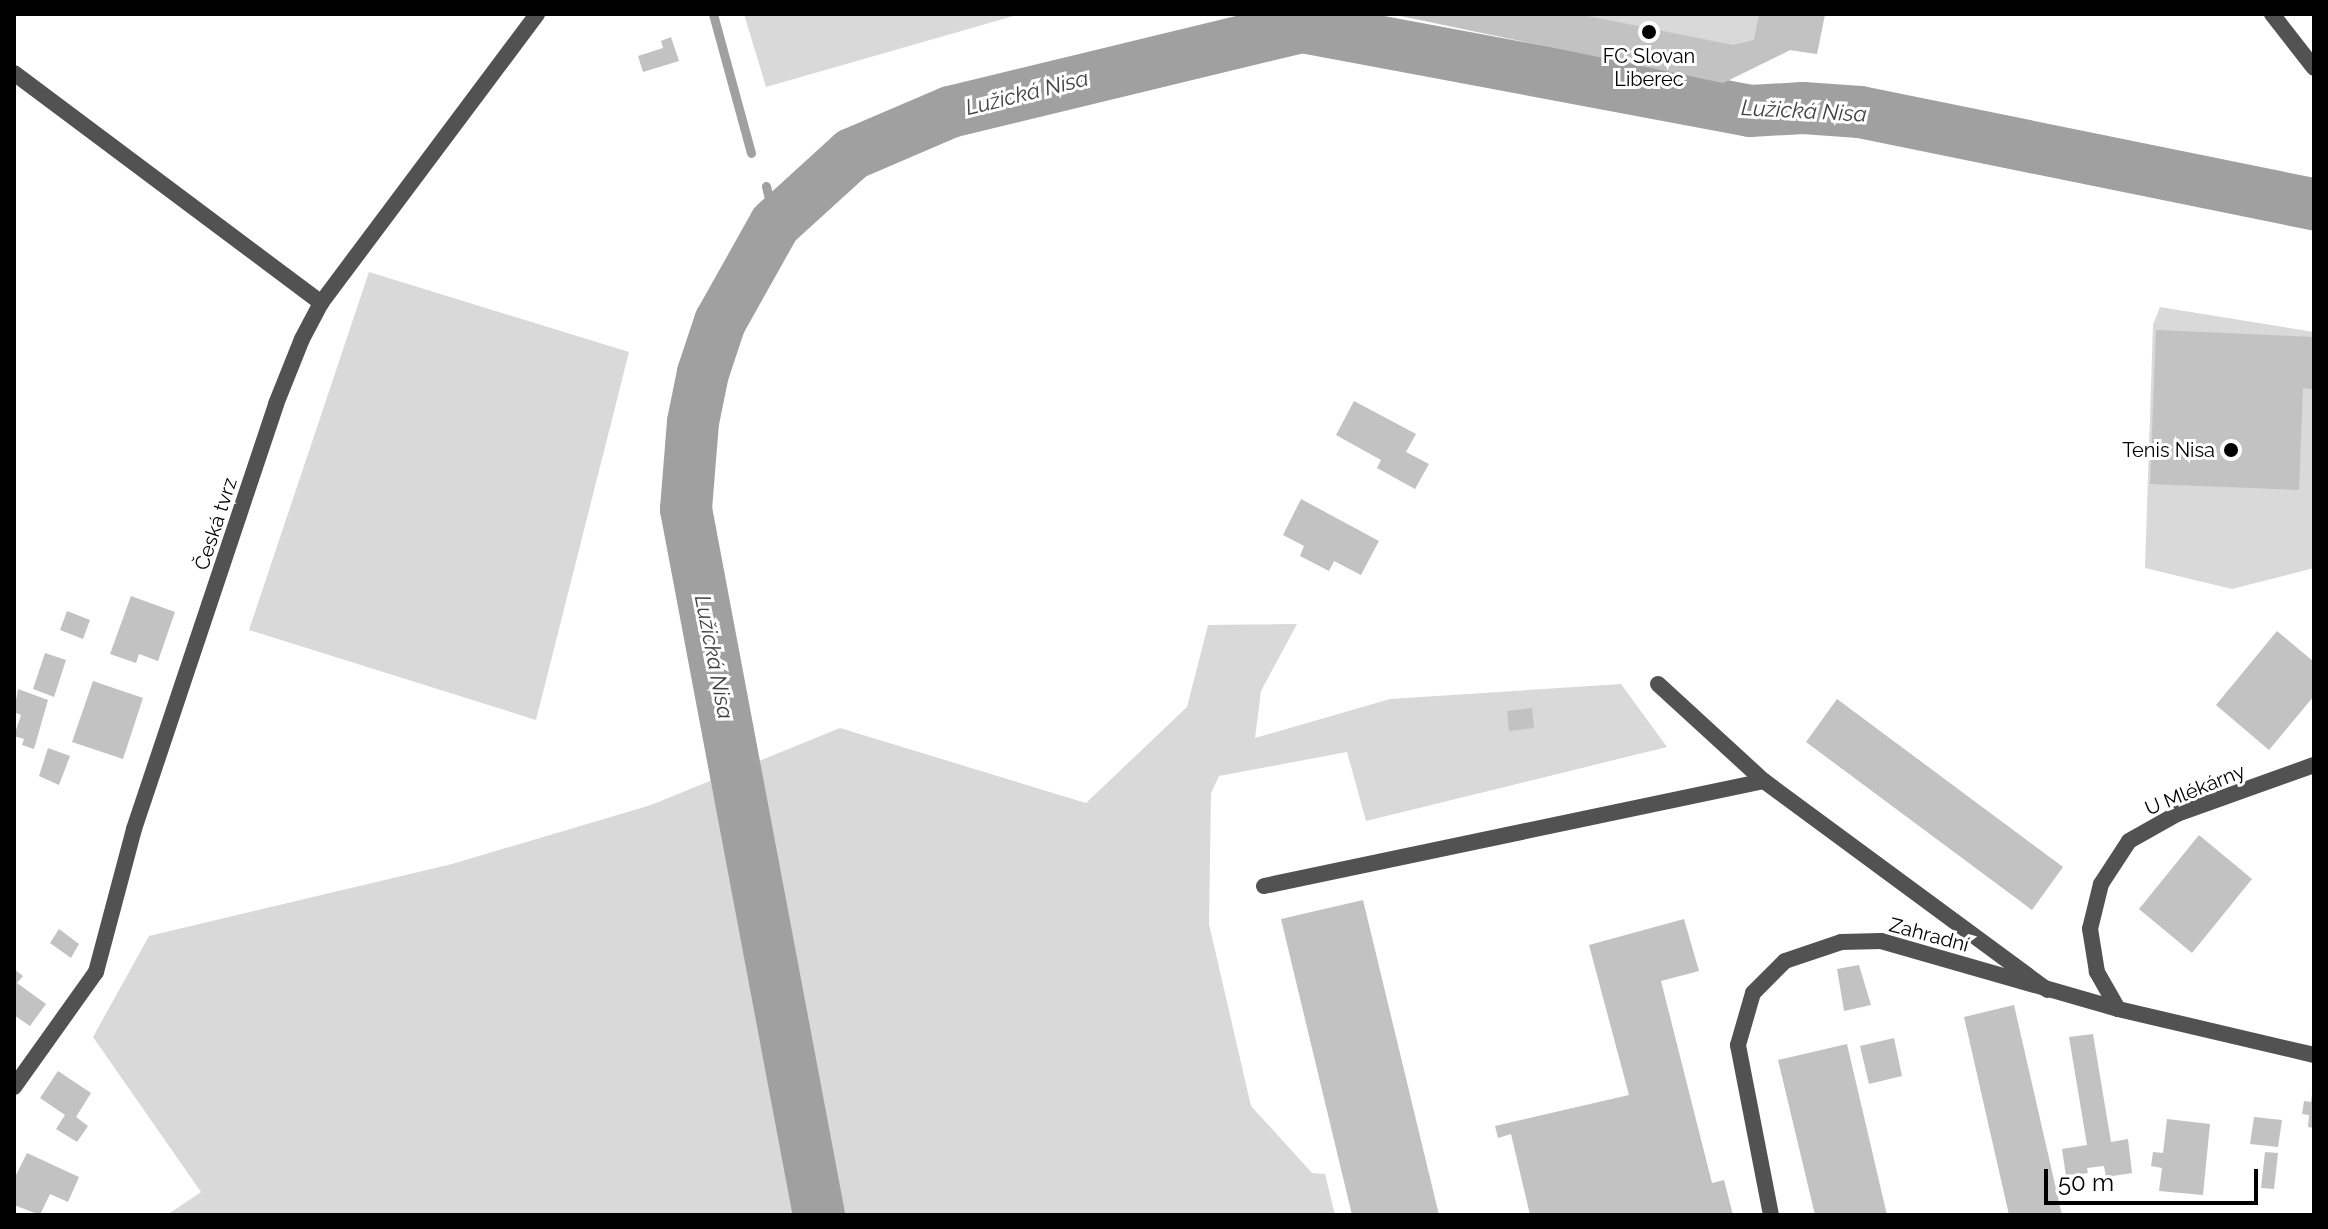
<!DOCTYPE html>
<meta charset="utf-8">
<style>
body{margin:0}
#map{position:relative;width:2328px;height:1229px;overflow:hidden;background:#fff;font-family:Raleway,sans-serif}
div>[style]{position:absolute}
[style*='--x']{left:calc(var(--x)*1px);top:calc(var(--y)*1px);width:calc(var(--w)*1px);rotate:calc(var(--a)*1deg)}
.green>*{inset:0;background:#d9d9d9}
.stream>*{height:9px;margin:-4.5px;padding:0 4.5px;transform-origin:4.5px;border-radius:4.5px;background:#a0a0a0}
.river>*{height:52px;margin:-26px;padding:0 26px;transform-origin:26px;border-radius:26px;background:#a0a0a0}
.building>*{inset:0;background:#c2c2c2}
.service>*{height:16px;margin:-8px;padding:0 8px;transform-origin:8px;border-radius:8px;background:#525252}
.minor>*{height:16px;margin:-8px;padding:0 8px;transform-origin:8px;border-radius:8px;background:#525252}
.dots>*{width:22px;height:22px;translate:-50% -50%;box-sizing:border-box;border:4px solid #fff;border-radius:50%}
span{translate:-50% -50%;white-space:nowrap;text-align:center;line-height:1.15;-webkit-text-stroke:6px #fff;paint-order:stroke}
.poi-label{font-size:20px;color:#000}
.right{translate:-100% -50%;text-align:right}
.street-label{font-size:20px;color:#000}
.water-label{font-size:22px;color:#414141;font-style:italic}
.frame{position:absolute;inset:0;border:16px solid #000;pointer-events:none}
.scale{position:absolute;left:2044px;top:1169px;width:214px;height:36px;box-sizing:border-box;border:4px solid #000;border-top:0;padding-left:10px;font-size:24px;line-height:28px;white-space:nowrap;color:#000;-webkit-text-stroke:6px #fff;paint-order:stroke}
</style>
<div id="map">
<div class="green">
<div style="clip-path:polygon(744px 14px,1021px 14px,766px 87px)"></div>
<div style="clip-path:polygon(1390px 14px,1825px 14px,1817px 54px,1790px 50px,1723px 83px)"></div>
<div style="clip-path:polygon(369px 272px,629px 352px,536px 720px,249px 630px)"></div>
<div style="clip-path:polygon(2160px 307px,2314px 332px,2314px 568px,2232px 589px,2145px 568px,2153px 325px)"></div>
<div style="clip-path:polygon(1297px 624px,1261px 691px,1255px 738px,1390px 699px,1621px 684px,1667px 747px,1366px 821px,1347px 752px,1219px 776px,1211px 793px,1209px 924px,1251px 1106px,1312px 1173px,1325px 1174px,1335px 1215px,167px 1215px,201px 1192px,93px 1037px,149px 936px,452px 864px,651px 805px,840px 728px,1086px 803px,1187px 707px,1208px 625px)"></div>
</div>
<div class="stream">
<div style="--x:713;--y:14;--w:144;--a:74.7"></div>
<div style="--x:766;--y:186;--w:39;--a:77"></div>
</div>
<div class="river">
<div style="--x:819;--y:1215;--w:718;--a:-100.67"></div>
<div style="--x:686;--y:509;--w:87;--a:-85.4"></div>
<div style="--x:693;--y:422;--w:50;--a:-78.5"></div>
<div style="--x:703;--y:373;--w:54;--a:-71.6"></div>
<div style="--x:720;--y:322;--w:112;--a:-60.7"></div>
<div style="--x:775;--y:224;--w:104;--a:-42.3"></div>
<div style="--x:852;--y:154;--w:107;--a:-23.2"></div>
<div style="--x:950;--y:112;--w:362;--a:-13.6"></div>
<div style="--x:1302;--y:27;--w:456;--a:10.6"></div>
<div style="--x:1750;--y:111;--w:53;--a:-3.2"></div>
<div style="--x:1803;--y:108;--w:57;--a:4"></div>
<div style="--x:1860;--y:112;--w:463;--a:11.5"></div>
</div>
<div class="building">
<div style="clip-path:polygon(1578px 14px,1733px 45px,1754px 40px,1759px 14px,1825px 14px,1817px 54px,1790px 50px,1723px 83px,1397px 15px)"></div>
<div style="clip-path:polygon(671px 37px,679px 61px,643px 72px,638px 56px,663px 48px,661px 41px)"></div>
<div style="clip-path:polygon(2156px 330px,2314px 337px,2312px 389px,2303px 388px,2299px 490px,2150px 484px)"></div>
<div style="clip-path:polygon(1354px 401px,1416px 434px,1406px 452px,1429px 464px,1415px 489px,1377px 468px,1381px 460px,1336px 435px)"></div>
<div style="clip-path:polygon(1301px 499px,1379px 541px,1361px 575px,1334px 561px,1329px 571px,1300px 556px,1304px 546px,1283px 535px)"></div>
<div style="clip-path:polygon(131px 596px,175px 612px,158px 661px,139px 654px,136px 663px,110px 654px)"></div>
<div style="clip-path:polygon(67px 611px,90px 620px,83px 639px,60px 630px)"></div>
<div style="clip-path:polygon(2277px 631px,2314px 662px,2314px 696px,2269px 750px,2216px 705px)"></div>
<div style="clip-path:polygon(45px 653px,66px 660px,54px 697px,33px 689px)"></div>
<div style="clip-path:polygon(93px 681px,143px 698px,123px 759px,72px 742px)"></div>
<div style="clip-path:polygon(18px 689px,48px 700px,34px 749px,22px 745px,24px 739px,14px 736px,21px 715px,14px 712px)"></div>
<div style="clip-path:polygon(1837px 699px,2063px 867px,2032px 910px,1806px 742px)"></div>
<div style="clip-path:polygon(1532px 708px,1534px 728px,1509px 731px,1507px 711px)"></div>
<div style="clip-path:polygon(48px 748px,70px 756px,59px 785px,39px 776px)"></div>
<div style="clip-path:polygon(2199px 835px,2252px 879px,2192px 953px,2139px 909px)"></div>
<div style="clip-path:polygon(1363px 900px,1439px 1215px,1352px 1215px,1281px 919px)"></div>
<div style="clip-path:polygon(1684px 919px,1699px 971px,1661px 981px,1712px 1183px,1724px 1180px,1733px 1215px,1530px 1215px,1511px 1134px,1498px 1138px,1495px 1126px,1629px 1095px,1589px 945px)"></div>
<div style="clip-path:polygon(59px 929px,79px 944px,71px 958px,50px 943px)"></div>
<div style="clip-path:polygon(1859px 965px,1871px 1005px,1844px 1011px,1837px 969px)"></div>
<div style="clip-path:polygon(14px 969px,23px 976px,17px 983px,46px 1004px,30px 1026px,14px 1015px)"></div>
<div style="clip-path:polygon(2014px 1005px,2062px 1215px,2009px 1215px,1964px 1017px)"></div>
<div style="clip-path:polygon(2093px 1034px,2111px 1142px,2128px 1139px,2132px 1173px,2106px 1177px,2104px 1166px,2087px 1168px,2088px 1173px,2066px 1176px,2062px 1149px,2087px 1145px,2069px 1037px)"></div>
<div style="clip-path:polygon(1894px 1038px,1902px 1076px,1869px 1084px,1860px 1046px)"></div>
<div style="clip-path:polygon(1847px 1044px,1887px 1215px,1815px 1215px,1778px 1060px)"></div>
<div style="clip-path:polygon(58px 1071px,91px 1093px,76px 1117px,88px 1126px,77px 1142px,56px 1129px,65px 1115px,40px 1098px)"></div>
<div style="clip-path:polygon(2312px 1094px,2314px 1094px,2314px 1128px,2308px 1127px,2309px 1115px,2302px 1114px,2304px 1101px,2311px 1102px)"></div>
<div style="clip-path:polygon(2254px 1117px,2282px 1120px,2278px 1147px,2250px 1144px)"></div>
<div style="clip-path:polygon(2167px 1119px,2210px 1124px,2203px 1195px,2159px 1191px,2162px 1168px,2151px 1166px,2153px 1152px,2163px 1153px)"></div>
<div style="clip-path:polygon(2265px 1152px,2278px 1153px,2274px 1189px,2261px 1188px)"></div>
<div style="clip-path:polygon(27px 1153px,79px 1177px,68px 1202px,50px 1194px,40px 1215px,14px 1205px,14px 1179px)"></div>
</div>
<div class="service">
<div style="--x:2272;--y:14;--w:68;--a:52.1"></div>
<div style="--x:14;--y:73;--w:384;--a:36.8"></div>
<div style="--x:1264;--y:886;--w:511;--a:-11.86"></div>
<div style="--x:1771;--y:1215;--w:173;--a:-101"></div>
<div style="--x:1738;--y:1045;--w:54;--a:-73.9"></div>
<div style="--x:1753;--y:993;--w:45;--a:-45"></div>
<div style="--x:1785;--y:961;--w:59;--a:-18.7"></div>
</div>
<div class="minor">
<div style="--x:1658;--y:684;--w:144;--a:42.5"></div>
<div style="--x:1764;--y:781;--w:352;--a:36.4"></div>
<div style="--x:1841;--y:942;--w:40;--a:-1.4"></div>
<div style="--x:1881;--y:941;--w:247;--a:16"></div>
<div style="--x:2118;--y:1009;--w:201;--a:13.2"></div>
<div style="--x:2118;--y:1009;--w:43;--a:-119.6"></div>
<div style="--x:2097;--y:972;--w:44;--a:-99.2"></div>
<div style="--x:2090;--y:929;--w:46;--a:-76.3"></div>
<div style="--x:2101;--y:884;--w:51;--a:-56.9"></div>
<div style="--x:2129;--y:841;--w:55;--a:-29.4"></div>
<div style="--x:2177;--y:814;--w:145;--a:-19.7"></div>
<div style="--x:14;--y:1087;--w:141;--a:-54.5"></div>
<div style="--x:96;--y:972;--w:148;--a:-75.1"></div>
<div style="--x:134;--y:829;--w:448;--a:-71.5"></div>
<div style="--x:276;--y:404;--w:70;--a:-68.2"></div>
<div style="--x:302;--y:339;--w:41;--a:-62.2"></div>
<div style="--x:321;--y:303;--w:361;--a:-53.2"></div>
</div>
<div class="dots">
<div style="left:1649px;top:32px;background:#000"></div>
<div style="left:2231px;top:450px;background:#000"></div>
</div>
<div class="poi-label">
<span style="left:1649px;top:68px">FC Slovan<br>Liberec</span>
<span class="right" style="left:2215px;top:450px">Tenis Nisa</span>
</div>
<div class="street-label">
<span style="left:216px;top:524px;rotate:-72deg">Česká tvrz</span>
<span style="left:2195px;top:790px;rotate:-22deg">U Mlékárny</span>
<span style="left:1929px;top:935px;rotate:15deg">Zahradní</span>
</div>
<div class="water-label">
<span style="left:1027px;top:93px;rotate:-14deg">Lužická Nisa</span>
<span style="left:1804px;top:111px;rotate:3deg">Lužická Nisa</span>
<span style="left:714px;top:657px;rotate:79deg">Lužická Nisa</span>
</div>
<div class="frame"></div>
<div class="scale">50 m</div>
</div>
